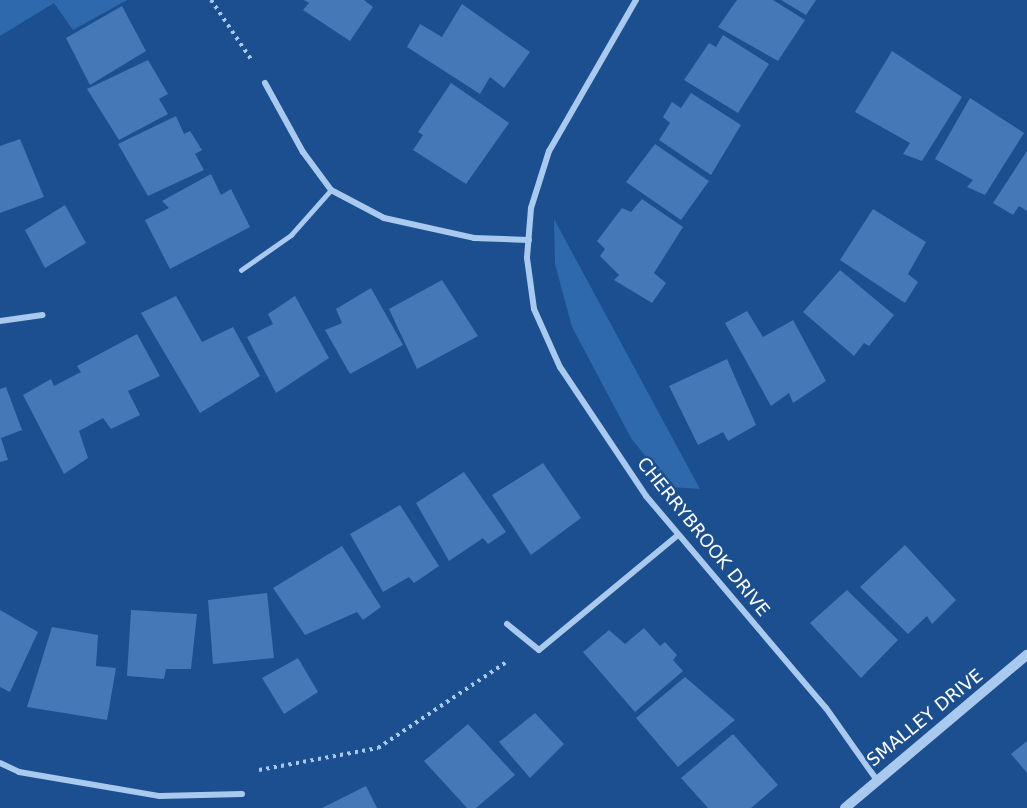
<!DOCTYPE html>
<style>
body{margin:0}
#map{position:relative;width:1027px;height:808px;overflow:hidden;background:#1b4f8f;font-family:"DejaVu Sans",sans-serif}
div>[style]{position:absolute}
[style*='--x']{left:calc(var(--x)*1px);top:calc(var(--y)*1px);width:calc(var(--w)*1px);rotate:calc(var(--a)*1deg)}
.green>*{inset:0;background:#2e69ad}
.building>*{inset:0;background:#4478b7}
.path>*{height:4px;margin-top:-2px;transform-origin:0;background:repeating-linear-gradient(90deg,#a9c9ee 0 3px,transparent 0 7.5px)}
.service>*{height:4.5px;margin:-2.25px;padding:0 2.25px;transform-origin:2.25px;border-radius:2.25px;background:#a9c9ee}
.minor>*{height:6px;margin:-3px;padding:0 3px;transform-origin:3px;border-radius:3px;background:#a9c9ee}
.tertiary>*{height:10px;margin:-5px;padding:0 5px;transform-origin:5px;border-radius:5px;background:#a9c9ee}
span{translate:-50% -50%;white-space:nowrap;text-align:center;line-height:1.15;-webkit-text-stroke:5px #1b4f8f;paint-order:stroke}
.street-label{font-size:18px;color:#fff}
</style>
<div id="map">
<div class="green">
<div style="clip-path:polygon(0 0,127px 0,73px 30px,54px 3px,0 36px)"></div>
<div style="clip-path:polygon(554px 219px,700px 489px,670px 487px,631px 438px,572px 327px,555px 264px)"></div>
</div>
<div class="building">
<div style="clip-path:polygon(304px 0,364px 0,373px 7px,350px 41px,303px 10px,309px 3px)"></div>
<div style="clip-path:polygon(737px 0,773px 0,805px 20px,778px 61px,718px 27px)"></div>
<div style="clip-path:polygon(781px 0,816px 0,806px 15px)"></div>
<div style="clip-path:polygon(462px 4px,530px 52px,504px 88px,490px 77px,480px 94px,407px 47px,420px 24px,442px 37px)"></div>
<div style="clip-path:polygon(122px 6px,146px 51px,90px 85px,66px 38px)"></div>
<div style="clip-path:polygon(723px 35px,769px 64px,738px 113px,684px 80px,709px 43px,716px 47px)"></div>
<div style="clip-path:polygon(892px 51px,962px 97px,922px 161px,903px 154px,910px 143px,855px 112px)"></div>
<div style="clip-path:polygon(148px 60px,168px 94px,159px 99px,168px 114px,119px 140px,87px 89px)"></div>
<div style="clip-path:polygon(451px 83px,509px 123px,466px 184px,413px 150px,423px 135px,418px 132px)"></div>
<div style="clip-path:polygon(691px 93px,741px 125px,711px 175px,659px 140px,670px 123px,663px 117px,672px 102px,681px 108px)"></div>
<div style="clip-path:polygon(970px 98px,1024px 133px,985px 195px,967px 187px,973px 180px,935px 159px)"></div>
<div style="clip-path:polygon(176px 116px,184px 134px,190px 131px,202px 150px,195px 154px,204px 170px,148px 196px,118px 144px)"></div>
<div style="clip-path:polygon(20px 139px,44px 197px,0 213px,0 146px)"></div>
<div style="clip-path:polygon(655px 144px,709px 181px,681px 220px,626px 182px)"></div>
<div style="clip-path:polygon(1027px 151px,1027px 211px,1019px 206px,1013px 215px,993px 203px)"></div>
<div style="clip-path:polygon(211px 174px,221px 195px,231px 189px,250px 227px,170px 269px,145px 220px,169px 208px,162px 201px)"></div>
<div style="clip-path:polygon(642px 199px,683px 227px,654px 273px,666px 283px,652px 303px,614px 280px,619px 275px,600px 256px,605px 249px,597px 241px,622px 208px,631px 212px)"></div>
<div style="clip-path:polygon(65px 205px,86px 243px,45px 268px,25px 230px)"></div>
<div style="clip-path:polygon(873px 209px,926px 242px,908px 274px,918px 282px,905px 303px,840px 260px)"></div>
<div style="clip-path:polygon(840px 270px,894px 315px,869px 346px,864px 343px,854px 356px,803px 312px)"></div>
<div style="clip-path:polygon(442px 280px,478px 336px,417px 369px,389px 309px)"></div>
<div style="clip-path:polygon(371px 288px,403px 345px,350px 374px,325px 330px,342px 323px,336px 309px)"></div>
<div style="clip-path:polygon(176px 296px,202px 342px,233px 327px,260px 376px,200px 413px,141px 313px)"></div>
<div style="clip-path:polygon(295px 296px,329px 358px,276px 393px,247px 337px,273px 324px,268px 314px)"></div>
<div style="clip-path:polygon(747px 311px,763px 337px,793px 320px,826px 381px,793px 403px,789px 393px,771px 406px,725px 323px)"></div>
<div style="clip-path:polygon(137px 334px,160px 376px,128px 391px,140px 415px,111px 429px,103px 418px,79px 431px,88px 458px,64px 474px,23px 395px,51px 379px,54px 386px,81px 372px,77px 366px)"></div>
<div style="clip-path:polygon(727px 359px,756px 425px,728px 441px,723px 432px,698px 445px,669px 386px)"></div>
<div style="clip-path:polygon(6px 387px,22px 430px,1px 438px,8px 460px,0 462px,0 389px)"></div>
<div style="clip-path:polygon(543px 463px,581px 518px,531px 555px,492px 495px)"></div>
<div style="clip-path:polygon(464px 472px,506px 532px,488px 544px,483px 538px,449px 561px,416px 503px)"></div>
<div style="clip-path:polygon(400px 505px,439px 566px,414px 583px,409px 577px,383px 592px,350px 534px)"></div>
<div style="clip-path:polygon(905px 545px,956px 600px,932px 624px,927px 616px,908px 634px,860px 587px)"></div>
<div style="clip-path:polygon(342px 546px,381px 607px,363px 620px,357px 612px,305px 635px,273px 588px)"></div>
<div style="clip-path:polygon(847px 590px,898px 640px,861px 678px,810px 623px)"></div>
<div style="clip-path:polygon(267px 593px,274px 658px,213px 664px,208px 600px)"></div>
<div style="clip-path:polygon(0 610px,38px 632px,10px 692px,0 687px)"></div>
<div style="clip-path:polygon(131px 610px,197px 614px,191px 669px,166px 669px,164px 679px,127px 676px)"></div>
<div style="clip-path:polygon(52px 627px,98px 635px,96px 666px,116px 668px,107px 720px,27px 707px)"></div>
<div style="clip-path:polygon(644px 628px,660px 646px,665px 642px,677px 655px,673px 660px,683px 671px,635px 712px,583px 652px,609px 630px,625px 644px)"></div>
<div style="clip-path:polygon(298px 658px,318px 692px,284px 714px,262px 678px)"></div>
<div style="clip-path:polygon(685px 677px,735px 720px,678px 767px,636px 718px)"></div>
<div style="clip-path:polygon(535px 713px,564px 744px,530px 778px,499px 742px)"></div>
<div style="clip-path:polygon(468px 724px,515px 775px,476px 808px,467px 808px,424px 761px)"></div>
<div style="clip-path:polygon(733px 734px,778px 785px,751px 808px,708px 808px,681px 778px)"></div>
<div style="clip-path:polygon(1027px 741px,1027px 773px,1011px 754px)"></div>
<div style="clip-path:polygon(366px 786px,377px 808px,322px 808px)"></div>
</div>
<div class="path">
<div style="--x:211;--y:0;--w:71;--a:55.9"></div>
<div style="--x:259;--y:770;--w:121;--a:-10.5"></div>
<div style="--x:378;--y:748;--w:156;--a:-33.8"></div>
</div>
<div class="service">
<div style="--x:241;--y:270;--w:61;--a:-35"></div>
<div style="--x:291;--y:235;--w:60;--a:-48.4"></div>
</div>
<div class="minor">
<div style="--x:636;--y:0;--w:174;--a:119.9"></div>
<div style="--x:549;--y:151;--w:60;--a:107.5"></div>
<div style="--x:531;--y:208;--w:50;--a:94.6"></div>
<div style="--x:527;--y:258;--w:51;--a:82.2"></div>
<div style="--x:534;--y:309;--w:64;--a:65.9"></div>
<div style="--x:560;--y:367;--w:155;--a:56.3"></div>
<div style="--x:646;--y:496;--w:278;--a:49.7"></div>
<div style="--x:826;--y:708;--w:87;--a:54.8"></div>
<div style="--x:265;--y:83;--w:79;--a:61.2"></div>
<div style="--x:303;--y:152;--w:47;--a:53.6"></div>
<div style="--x:331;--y:190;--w:60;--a:27.8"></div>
<div style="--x:384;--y:218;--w:92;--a:12.5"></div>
<div style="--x:474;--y:238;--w:55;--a:2.1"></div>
<div style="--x:0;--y:321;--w:43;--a:-7.9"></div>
<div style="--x:507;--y:624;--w:41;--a:39.1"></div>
<div style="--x:539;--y:650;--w:180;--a:-39.6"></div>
<div style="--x:0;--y:763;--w:21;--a:25"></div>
<div style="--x:19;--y:772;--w:143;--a:9.7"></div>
<div style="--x:160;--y:796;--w:82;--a:-1.4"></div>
</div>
<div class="tertiary">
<div style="--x:845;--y:808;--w:238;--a:-40.1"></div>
</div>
<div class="street-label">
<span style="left:703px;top:537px;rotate:51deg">CHERRYBROOK DRIVE</span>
<span style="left:925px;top:718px;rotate:-39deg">SMALLEY DRIVE</span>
</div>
</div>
